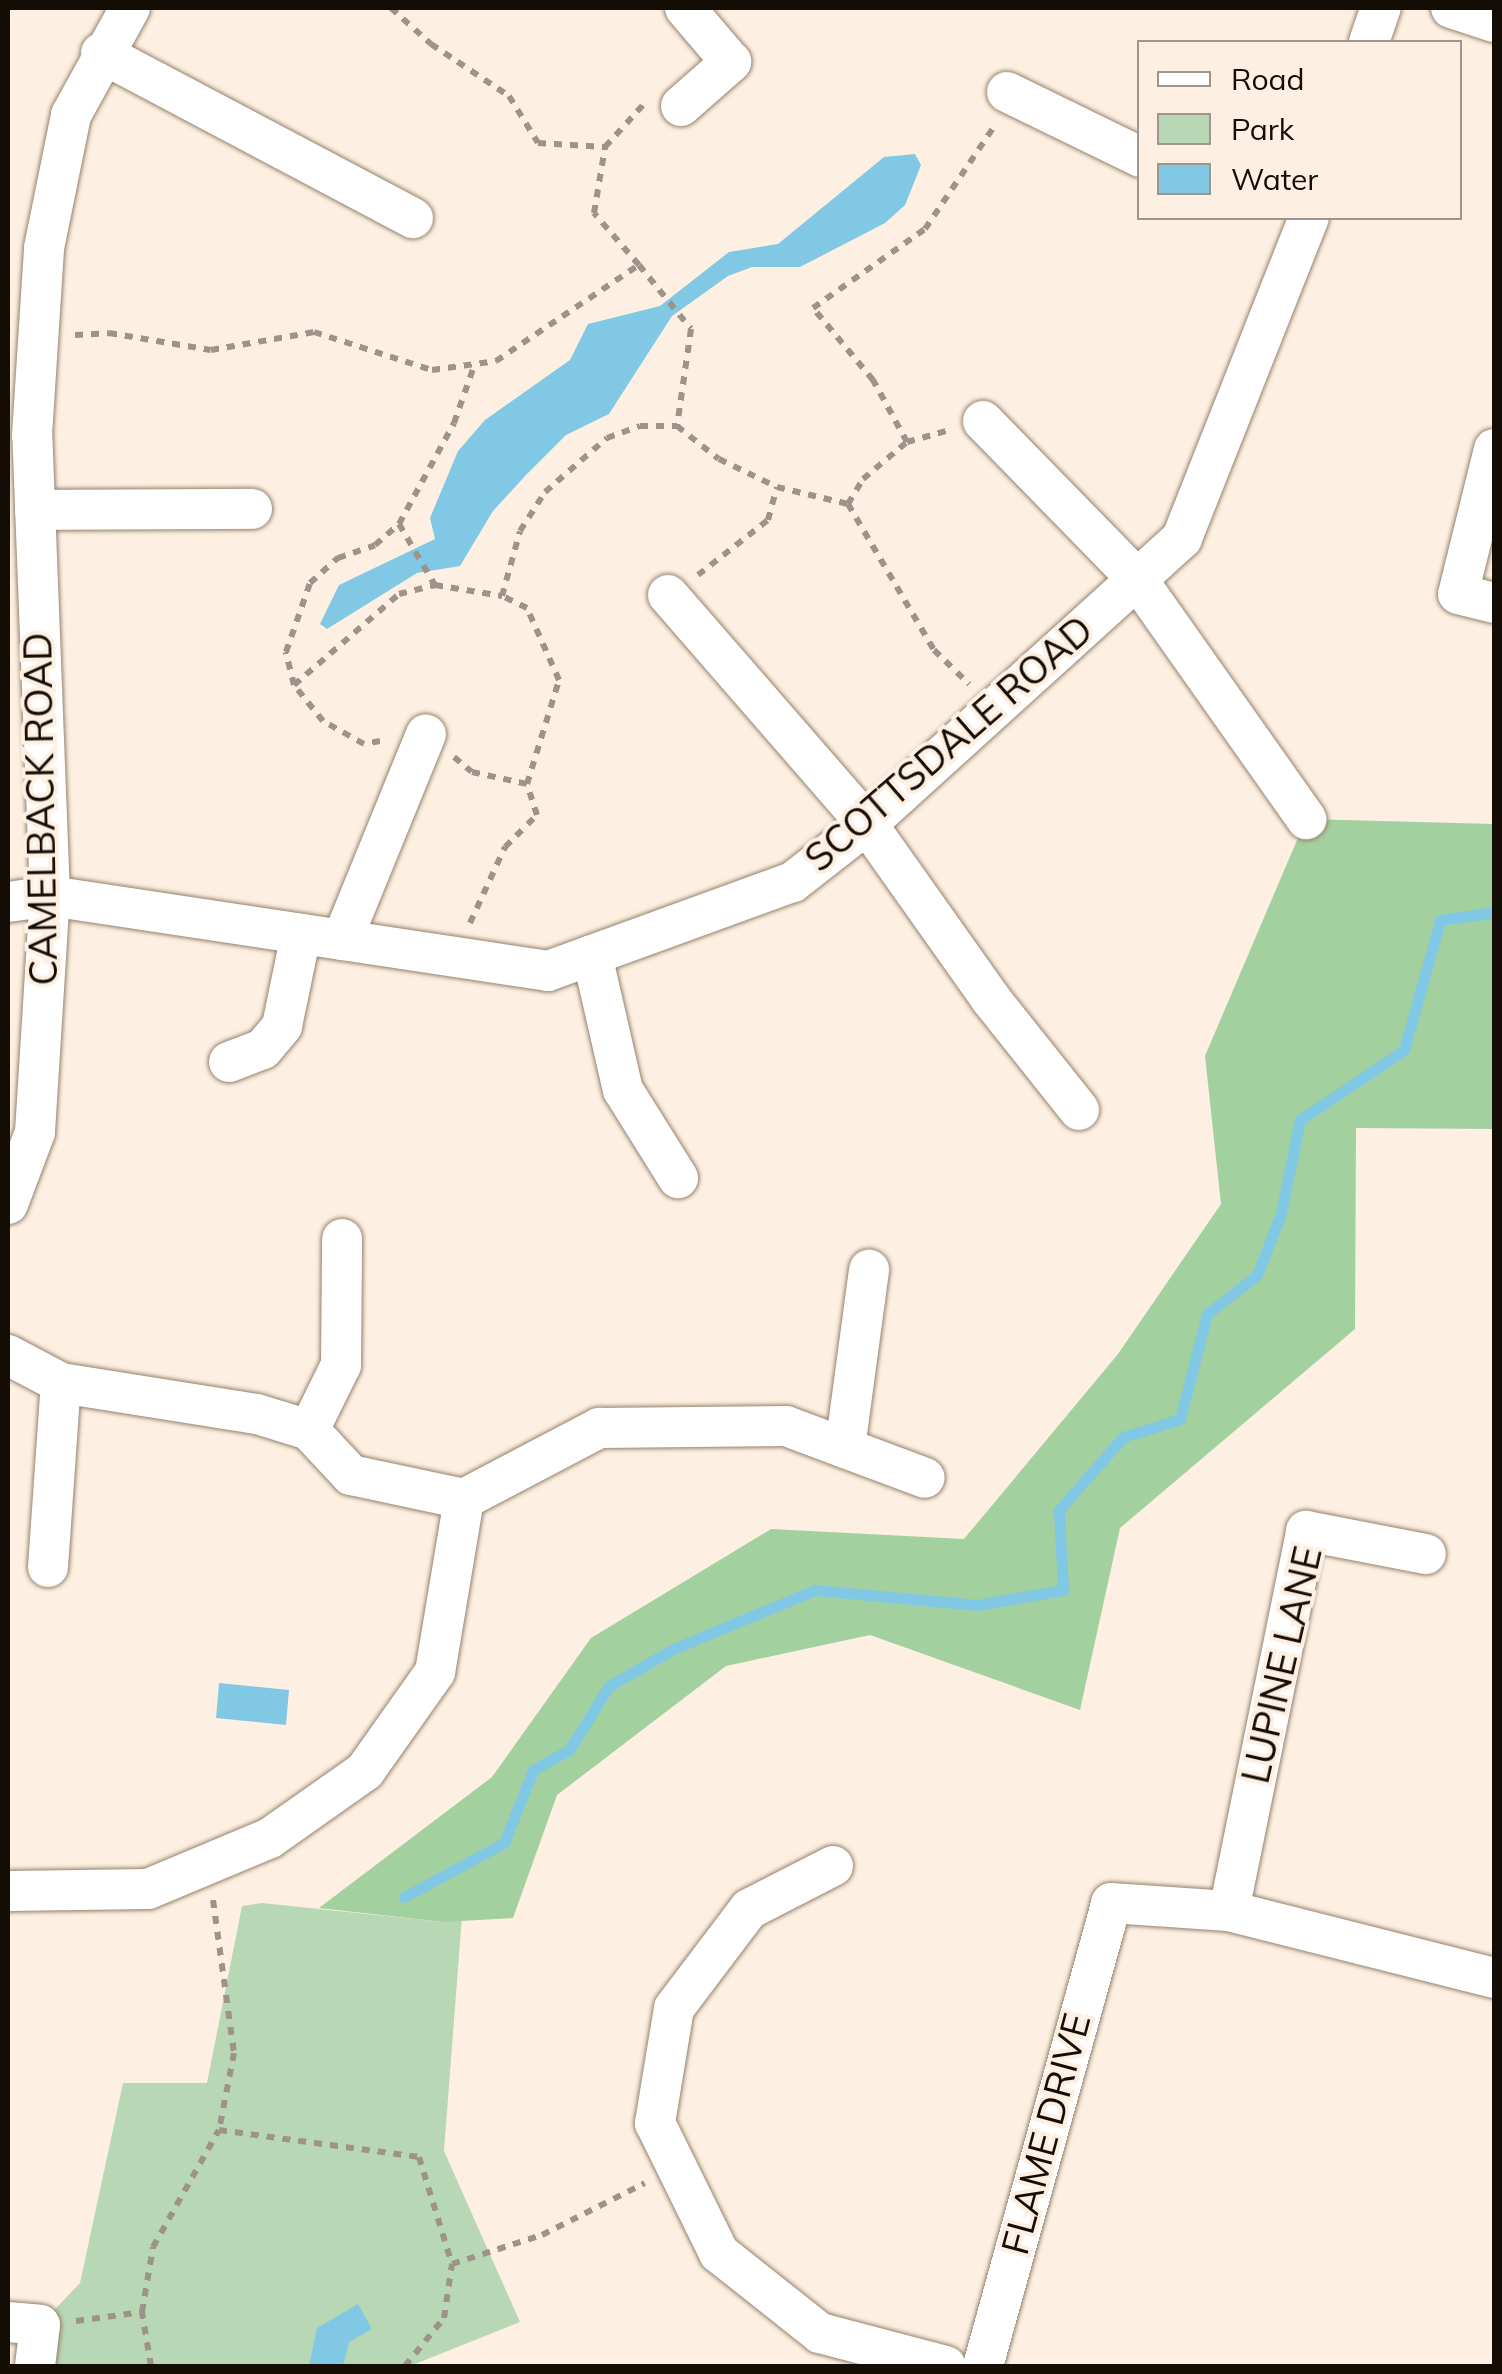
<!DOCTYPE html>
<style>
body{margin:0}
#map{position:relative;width:1502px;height:2374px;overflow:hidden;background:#fdf0e2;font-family:Mulish,sans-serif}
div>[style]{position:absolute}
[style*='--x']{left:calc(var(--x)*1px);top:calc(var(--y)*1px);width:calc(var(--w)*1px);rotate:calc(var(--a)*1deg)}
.green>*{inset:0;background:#b8d7b4}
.forest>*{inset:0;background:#a3d09f}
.water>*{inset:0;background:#81c8e5}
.stream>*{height:11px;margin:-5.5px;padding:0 5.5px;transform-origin:5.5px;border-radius:5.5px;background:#81c8e5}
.path>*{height:6px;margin-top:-3px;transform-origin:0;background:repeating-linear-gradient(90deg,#9e9388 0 8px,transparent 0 16px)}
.roads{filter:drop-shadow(0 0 2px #95816c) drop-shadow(0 0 2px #95816c)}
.minor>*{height:40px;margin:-20px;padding:0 20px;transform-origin:20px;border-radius:20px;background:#fff}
span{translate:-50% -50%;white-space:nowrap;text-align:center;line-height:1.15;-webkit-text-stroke:8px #fdf0e2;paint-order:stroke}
.street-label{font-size:38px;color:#140d06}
.frame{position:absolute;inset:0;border:10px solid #140d06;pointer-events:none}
.legend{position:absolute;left:1137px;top:40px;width:325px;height:180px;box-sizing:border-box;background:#fdf0e2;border:2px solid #a0958a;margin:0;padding:12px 18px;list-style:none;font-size:30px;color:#140d06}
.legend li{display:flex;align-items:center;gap:20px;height:50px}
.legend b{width:50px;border:2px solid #a0958a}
</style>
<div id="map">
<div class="green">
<div style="clip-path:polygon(262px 1903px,443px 1922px,462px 1916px,444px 2151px,520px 2322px,410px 2366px,35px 2366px,40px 2325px,80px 2283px,123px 2083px,207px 2083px,242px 1906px)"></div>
</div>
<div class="forest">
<div style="clip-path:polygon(1306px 819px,1494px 824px,1494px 1129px,1356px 1128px,1355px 1329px,1120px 1528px,1080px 1710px,870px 1635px,726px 1666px,557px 1795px,513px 1918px,443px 1922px,319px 1908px,492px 1777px,591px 1638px,771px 1529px,964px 1539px,1118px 1354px,1221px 1204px,1205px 1056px)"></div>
</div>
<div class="water">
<div style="clip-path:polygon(915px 154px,921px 165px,914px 183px,905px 205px,885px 223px,800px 267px,752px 267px,728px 276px,672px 316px,609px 414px,566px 435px,526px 475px,493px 511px,460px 566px,417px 573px,327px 629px,320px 624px,339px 585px,435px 539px,430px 518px,458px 451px,485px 420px,570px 360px,588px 324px,660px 306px,729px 252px,778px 244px,884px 157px)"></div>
<div style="clip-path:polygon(219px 1683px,289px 1690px,286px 1725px,216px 1718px)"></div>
<div style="clip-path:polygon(358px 2304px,372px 2329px,349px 2342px,343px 2366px,309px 2366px,317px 2328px)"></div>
</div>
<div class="stream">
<div style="--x:404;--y:1897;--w:114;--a:-28.4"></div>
<div style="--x:504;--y:1843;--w:79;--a:-68.3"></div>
<div style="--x:533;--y:1770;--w:41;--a:-29.1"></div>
<div style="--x:569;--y:1750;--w:75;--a:-58"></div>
<div style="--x:609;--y:1686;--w:74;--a:-30"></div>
<div style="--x:673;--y:1649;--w:154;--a:-22.6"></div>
<div style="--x:815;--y:1590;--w:163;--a:5.3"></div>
<div style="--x:977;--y:1605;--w:87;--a:-9.9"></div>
<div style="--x:1063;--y:1590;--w:80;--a:-92.9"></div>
<div style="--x:1059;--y:1510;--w:97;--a:-48.8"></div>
<div style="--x:1123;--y:1437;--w:60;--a:-17.5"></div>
<div style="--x:1180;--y:1419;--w:108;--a:-75.6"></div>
<div style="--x:1207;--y:1314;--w:63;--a:-38"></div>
<div style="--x:1257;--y:1275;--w:66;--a:-68.8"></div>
<div style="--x:1281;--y:1213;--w:95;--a:-78.5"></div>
<div style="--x:1300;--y:1120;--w:125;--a:-33.9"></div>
<div style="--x:1404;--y:1050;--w:135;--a:-74.5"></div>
<div style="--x:1440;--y:920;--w:55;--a:-8.4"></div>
</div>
<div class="path">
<div style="--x:391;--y:8;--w:54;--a:42"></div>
<div style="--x:431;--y:44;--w:94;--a:33.7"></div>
<div style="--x:509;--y:96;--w:55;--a:58.3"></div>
<div style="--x:538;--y:143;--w:67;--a:3.4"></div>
<div style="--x:639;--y:265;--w:82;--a:50.9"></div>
<div style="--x:691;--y:329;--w:98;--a:98.2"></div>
<div style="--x:677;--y:426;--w:53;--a:38.2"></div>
<div style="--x:719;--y:459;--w:64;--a:25.8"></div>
<div style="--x:777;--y:487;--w:73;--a:13.5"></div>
<div style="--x:848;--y:504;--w:29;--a:-59"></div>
<div style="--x:863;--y:479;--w:57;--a:-40.1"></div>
<div style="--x:907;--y:442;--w:41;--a:-15.8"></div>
<div style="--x:75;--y:335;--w:34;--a:-3"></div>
<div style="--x:109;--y:333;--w:103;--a:9.5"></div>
<div style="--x:211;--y:350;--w:105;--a:-9.9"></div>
<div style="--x:314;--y:332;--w:124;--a:17.9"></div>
<div style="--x:432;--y:370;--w:65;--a:-8"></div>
<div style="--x:496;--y:361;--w:172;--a:-33.9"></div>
<div style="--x:639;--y:265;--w:69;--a:-130.9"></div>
<div style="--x:594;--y:213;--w:67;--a:-80.5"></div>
<div style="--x:605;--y:147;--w:57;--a:-47.9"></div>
<div style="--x:907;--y:442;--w:71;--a:-118.7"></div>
<div style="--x:873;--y:380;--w:94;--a:-129.8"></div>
<div style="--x:813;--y:308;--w:137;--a:-35.2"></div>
<div style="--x:925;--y:229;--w:122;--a:-56"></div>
<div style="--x:848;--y:504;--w:169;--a:59.5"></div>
<div style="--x:934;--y:650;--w:49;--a:44.2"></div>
<div style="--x:399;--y:524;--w:71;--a:59.5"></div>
<div style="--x:698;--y:575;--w:89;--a:-38.2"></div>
<div style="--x:768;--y:520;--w:34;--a:-75"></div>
<div style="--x:294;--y:685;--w:34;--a:-104"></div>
<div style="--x:286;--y:652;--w:73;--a:-70.8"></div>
<div style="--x:310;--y:583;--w:38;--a:-42"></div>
<div style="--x:338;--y:558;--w:39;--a:-19"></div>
<div style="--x:375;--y:545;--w:32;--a:-41"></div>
<div style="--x:399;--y:524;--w:115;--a:-61.4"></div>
<div style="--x:454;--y:423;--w:57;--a:-70.6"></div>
<div style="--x:380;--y:741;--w:16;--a:169"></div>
<div style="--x:364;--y:744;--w:47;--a:-150.7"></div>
<div style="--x:323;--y:721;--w:46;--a:-128.9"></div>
<div style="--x:294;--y:685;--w:139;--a:-40.9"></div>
<div style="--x:399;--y:594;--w:37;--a:-14"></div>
<div style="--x:435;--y:585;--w:68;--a:9.3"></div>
<div style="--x:454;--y:757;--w:23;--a:40"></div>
<div style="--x:472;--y:772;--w:56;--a:12.3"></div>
<div style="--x:527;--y:784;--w:109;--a:-72.9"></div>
<div style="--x:559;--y:680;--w:79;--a:-114"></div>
<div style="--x:527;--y:608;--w:28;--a:-154"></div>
<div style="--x:502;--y:596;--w:67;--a:-74.5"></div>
<div style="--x:520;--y:531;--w:46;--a:-57.3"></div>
<div style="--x:545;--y:492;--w:82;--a:-41.1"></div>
<div style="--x:607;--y:438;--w:35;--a:-20"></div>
<div style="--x:640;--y:426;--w:37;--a:0"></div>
<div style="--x:470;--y:923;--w:84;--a:-65.3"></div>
<div style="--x:505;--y:847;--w:45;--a:-45"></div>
<div style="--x:537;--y:815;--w:33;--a:-108"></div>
<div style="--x:213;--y:1900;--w:154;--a:82.2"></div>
<div style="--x:234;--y:2053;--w:78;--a:101"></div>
<div style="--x:76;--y:2321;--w:67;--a:-7.8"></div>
<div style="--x:151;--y:2366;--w:55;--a:-99.5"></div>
<div style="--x:142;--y:2312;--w:66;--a:-80.4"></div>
<div style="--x:153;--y:2247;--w:134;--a:-60.6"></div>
<div style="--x:219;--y:2130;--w:202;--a:7.7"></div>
<div style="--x:419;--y:2157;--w:112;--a:72.9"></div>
<div style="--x:452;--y:2264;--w:95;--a:-17.9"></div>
<div style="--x:542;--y:2235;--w:115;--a:-26.8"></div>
<div style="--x:405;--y:2366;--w:62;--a:-50.9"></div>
<div style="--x:444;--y:2318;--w:55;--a:-81.6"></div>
</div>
<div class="roads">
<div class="minor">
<div style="--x:1451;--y:8;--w:45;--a:18"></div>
<div style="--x:1369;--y:42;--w:36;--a:-71"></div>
<div style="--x:101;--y:53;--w:353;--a:27.9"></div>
<div style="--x:1007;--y:92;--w:148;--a:26"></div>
<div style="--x:681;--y:106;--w:67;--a:-41.3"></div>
<div style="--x:731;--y:62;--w:71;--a:-130.4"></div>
<div style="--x:983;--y:421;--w:221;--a:45.7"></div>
<div style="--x:1137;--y:579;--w:294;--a:54.8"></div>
<div style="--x:1494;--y:449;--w:149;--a:103.9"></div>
<div style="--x:1458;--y:594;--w:37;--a:14"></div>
<div style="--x:35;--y:510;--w:217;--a:-0.3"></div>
<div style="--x:668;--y:595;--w:303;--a:49"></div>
<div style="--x:867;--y:824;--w:213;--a:54.7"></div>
<div style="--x:990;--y:998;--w:143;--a:51.5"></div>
<div style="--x:8;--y:902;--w:42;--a:-8.1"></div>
<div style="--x:50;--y:896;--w:504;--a:8.56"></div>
<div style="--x:548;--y:971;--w:261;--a:-20"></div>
<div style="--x:793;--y:882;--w:94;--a:-38.1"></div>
<div style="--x:867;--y:824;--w:425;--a:-42.2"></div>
<div style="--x:1182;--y:538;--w:344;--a:-68.4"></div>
<div style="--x:342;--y:940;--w:222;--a:-67.8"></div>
<div style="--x:592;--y:955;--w:139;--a:77.1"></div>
<div style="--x:623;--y:1090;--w:104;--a:58"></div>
<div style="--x:229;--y:1062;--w:36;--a:-21"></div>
<div style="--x:263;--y:1049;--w:30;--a:-50"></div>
<div style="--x:282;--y:1026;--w:94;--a:-78.3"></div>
<div style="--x:8;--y:1204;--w:77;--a:-69.4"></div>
<div style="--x:35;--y:1132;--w:236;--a:-86.4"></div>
<div style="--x:50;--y:896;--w:461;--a:-92.2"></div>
<div style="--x:32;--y:435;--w:187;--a:-86.3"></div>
<div style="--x:44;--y:248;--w:136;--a:-78.5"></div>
<div style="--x:71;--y:115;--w:122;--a:-61.1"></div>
<div style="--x:8;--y:1355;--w:60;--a:27.8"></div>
<div style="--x:61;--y:1383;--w:198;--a:9"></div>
<div style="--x:257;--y:1414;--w:54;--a:17.1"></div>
<div style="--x:309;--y:1430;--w:62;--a:47"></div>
<div style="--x:351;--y:1475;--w:116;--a:12"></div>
<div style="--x:464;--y:1499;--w:175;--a:99.5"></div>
<div style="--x:435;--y:1672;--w:121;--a:125.3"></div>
<div style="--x:365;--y:1771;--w:116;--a:144.8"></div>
<div style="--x:270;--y:1838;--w:132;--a:157.3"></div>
<div style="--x:148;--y:1889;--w:140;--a:179.2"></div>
<div style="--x:309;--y:1430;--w:72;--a:-63.8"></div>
<div style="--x:341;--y:1365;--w:126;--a:-89.5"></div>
<div style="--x:845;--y:1448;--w:180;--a:-82.3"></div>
<div style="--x:464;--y:1499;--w:153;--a:-27.7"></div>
<div style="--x:599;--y:1428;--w:187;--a:-0.6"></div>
<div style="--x:786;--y:1426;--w:148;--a:20.5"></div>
<div style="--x:48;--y:1567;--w:184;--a:-86"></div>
<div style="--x:833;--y:1866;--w:94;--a:152.9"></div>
<div style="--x:749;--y:1909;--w:124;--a:127.1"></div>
<div style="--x:674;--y:2008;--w:117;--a:99.4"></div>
<div style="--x:655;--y:2123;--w:145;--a:63.8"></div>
<div style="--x:719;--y:2253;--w:129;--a:38.4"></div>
<div style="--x:820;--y:2333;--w:130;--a:14.7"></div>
<div style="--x:1229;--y:1911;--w:388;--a:-78.5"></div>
<div style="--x:1306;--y:1531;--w:122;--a:10.9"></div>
<div style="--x:8;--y:2322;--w:32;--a:5"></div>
<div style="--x:40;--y:2325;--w:41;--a:97"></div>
<div style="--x:983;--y:2366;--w:480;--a:-74.5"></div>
<div style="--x:1111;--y:1903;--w:118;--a:3.9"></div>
<div style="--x:1229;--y:1911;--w:273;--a:14.2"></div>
</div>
</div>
<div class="street-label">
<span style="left:949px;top:744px;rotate:-41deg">SCOTTSDALE ROAD</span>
<span style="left:41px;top:809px;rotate:-91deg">CAMELBACK ROAD</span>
<span style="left:1282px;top:1665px;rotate:-77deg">LUPINE LANE</span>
<span style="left:1046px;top:2134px;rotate:-75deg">FLAME DRIVE</span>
</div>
<div class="frame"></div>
<ul class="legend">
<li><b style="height:12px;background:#fff"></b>Road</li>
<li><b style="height:28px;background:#b8d7b4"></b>Park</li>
<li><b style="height:28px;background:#81c8e5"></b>Water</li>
</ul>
</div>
